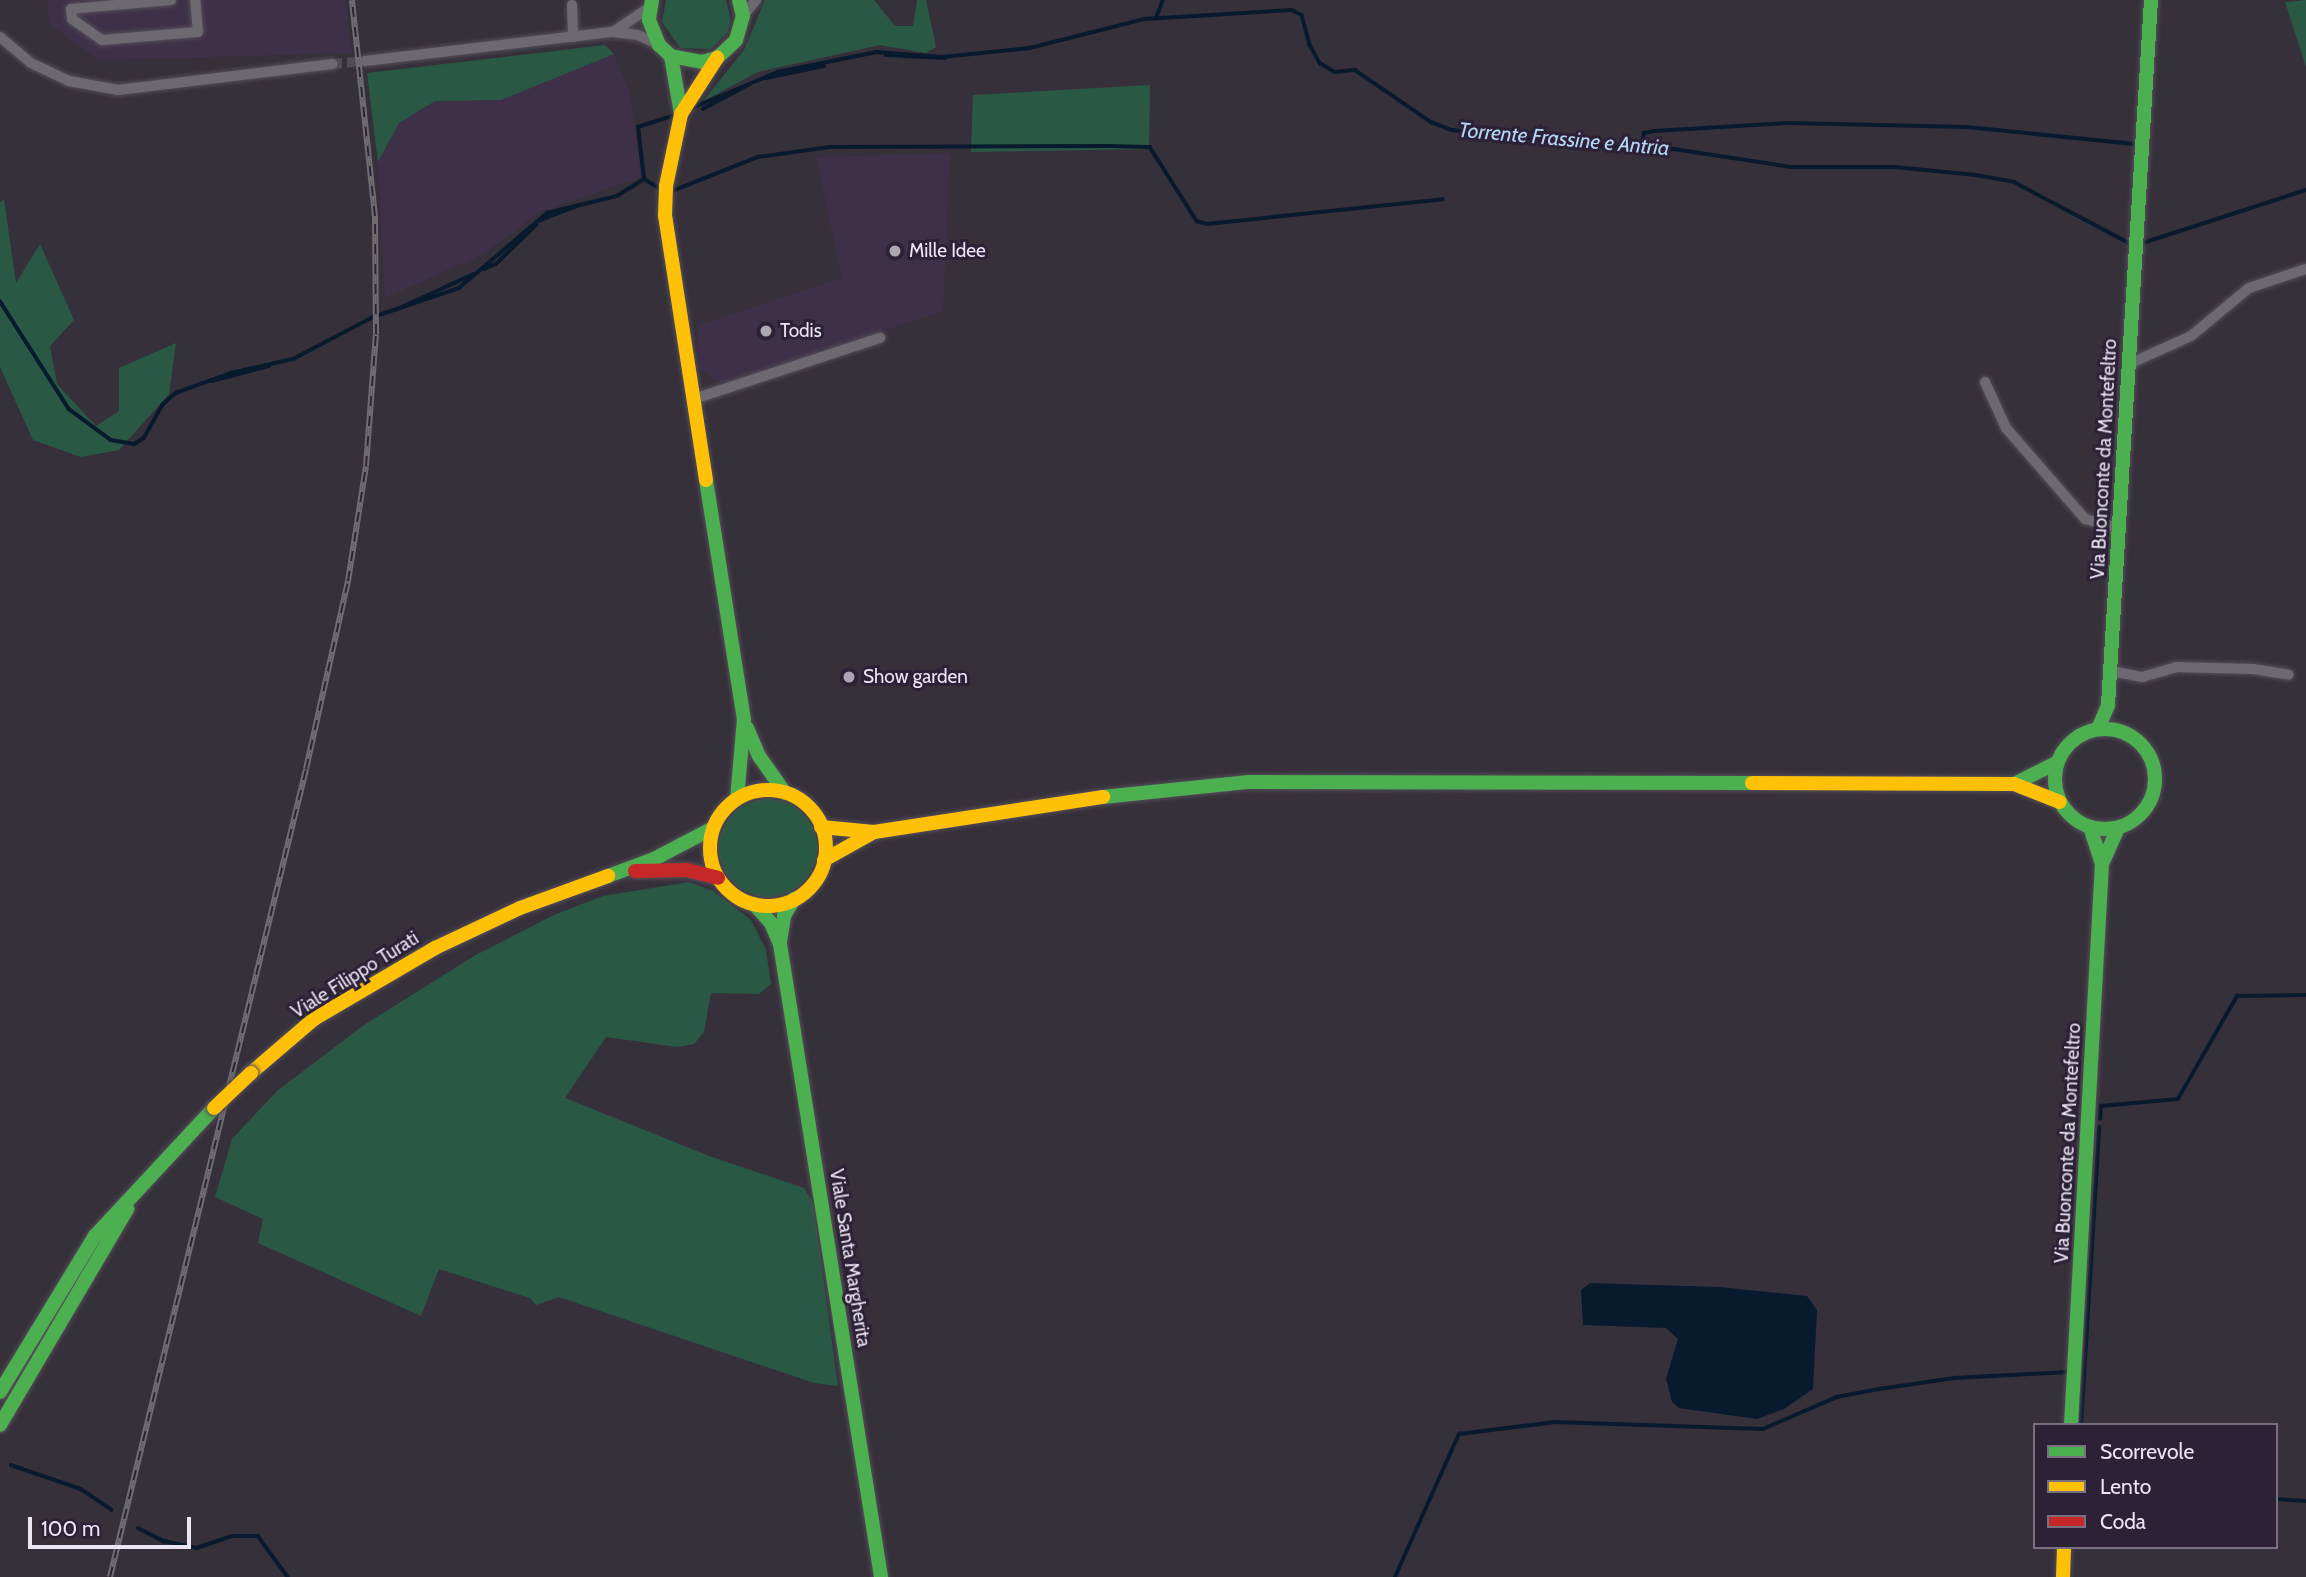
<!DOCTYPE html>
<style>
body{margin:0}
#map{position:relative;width:2306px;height:1577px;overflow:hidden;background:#36303b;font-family:Cabin,sans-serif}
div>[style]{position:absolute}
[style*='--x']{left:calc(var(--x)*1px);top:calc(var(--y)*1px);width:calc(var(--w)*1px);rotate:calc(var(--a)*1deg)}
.built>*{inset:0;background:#3e3049}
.green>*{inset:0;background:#295945}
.round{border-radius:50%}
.water>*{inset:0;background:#081a2d}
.stream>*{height:3.5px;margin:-1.75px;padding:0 1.75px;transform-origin:1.75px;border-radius:1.75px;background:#081a2d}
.street-tunnel>*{height:10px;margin-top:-5px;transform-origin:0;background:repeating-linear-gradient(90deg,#514b56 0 10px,transparent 0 15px)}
.roads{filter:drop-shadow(0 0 2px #534e58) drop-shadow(0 0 2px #534e58)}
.street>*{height:10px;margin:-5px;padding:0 5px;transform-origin:5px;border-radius:5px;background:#6d6971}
.fast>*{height:14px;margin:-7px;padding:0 7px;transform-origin:7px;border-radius:7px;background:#4caf50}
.fast>.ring{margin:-7px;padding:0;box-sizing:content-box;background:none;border:14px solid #4caf50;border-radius:50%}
.slow>*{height:14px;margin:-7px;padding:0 7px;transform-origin:7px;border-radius:7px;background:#ffc107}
.slow>.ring{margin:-7px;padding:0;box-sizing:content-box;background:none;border:14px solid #ffc107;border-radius:50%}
.jam>*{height:14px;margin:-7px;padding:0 7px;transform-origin:7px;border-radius:7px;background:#c62828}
.rail>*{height:6px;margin-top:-3px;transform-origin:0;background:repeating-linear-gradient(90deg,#2c2136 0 10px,#6f6c73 0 20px);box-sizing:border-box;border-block:2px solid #6f6c73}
.bridges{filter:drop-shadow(0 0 2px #534e58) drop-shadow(0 0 2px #534e58)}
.slow-bridge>*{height:14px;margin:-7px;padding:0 7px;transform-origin:7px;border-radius:7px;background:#ffc107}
.dots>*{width:19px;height:19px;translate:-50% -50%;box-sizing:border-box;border:4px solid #2c2136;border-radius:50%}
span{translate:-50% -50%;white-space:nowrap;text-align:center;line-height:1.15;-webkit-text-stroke:6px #2c2136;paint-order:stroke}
.poi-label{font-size:19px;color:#ebe4f2}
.left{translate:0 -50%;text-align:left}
.street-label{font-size:19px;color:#ebe4f2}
.water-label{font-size:21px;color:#b5d6f7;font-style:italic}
.legend{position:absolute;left:2033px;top:1423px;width:245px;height:126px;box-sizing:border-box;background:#2c2136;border:2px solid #786f81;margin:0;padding:9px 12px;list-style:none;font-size:21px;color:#ebe4f2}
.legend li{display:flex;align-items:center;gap:14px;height:35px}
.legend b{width:35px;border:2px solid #786f81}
.scale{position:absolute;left:28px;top:1517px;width:163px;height:32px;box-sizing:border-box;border:4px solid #ebe4f2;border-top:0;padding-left:9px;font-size:21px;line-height:24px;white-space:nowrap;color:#ebe4f2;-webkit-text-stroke:5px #2c2136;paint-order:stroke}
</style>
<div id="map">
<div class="built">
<div style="clip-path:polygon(47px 0,345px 0,352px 53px,99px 60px,49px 24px)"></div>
<div style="clip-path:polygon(614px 54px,630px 94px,641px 177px,540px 212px,485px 253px,385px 298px,378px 162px,399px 123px,435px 101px,501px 100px)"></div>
<div style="clip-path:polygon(950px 153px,943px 311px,723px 383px,700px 369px,696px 326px,842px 278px,816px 157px)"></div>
</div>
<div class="green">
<div style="clip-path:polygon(666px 0,726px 0,731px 21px,727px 33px,711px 49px,680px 48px,662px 22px)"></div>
<div style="clip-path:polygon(765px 0,874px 0,895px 26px,913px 26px,917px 0,926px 0,936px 47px,926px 53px,880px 45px,758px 72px,703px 101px,744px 50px)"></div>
<div style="clip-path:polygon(2306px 0,2306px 67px,2285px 2px)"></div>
<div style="clip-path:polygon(605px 45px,614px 54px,501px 100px,435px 101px,399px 123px,378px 162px,367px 73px)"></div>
<div style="clip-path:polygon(1150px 85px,1149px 149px,971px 152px,973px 95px)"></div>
<div style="clip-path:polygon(4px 199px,16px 283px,40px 244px,74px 320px,50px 346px,57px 384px,96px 426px,119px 411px,119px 368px,176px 343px,169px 394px,119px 450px,81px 457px,33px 440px,0 367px,0 202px)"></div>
<div class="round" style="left:719px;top:799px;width:98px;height:98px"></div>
<div style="clip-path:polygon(689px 882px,713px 891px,751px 920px,766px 950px,771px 984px,759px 994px,711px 993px,704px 1032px,694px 1044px,677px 1047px,606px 1037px,565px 1098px,709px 1156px,804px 1188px,813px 1203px,838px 1386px,814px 1383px,559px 1297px,536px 1305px,530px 1298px,439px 1269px,421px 1316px,258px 1243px,263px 1219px,215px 1197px,232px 1139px,277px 1091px,364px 1025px,474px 956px,554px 915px,603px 896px)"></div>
</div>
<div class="water">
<div style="clip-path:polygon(1590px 1283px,1719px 1287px,1807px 1296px,1817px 1310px,1813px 1389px,1784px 1409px,1757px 1419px,1679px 1408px,1672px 1402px,1666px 1379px,1678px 1339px,1666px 1328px,1583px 1325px,1581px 1290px)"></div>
</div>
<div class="stream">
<div style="--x:1156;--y:18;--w:19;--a:-69"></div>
<div style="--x:886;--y:55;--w:59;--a:2.9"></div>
<div style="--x:766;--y:78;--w:59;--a:-11.7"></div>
<div style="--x:692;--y:108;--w:93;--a:-22.7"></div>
<div style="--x:778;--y:72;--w:100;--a:-11.5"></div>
<div style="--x:876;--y:52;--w:66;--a:4.3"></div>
<div style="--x:942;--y:57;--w:88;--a:-5.8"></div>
<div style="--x:1030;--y:48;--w:119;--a:-14.2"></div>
<div style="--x:1145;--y:19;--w:147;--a:-3.5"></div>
<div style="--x:1292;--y:10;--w:11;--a:27"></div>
<div style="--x:1302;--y:15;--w:31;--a:75"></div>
<div style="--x:1310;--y:45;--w:21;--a:61"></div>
<div style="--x:1320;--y:63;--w:17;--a:31"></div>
<div style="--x:1335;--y:72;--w:20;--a:-6"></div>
<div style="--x:1355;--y:70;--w:92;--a:34.4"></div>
<div style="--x:1431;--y:122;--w:22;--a:21"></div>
<div style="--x:1452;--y:130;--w:198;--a:6.1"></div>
<div style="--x:1649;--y:151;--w:25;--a:-5"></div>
<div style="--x:1674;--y:149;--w:118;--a:8.7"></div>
<div style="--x:1791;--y:167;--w:104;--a:0"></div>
<div style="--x:1895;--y:167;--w:81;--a:5.6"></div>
<div style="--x:1976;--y:175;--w:39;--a:10"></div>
<div style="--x:2014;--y:182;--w:130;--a:27.9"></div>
<div style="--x:703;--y:109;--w:49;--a:-28.1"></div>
<div style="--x:1641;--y:150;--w:17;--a:-80"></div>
<div style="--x:1644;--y:133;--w:10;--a:-11"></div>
<div style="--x:1654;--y:131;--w:135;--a:-3.4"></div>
<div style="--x:1789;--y:123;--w:178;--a:1.3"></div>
<div style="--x:1967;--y:127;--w:168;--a:5.8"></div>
<div style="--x:644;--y:179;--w:52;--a:-96.6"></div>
<div style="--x:638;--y:127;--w:39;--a:-18"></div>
<div style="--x:644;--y:179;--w:20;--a:30"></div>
<div style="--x:670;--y:192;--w:95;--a:-21.7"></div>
<div style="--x:758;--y:157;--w:72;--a:-8"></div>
<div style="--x:829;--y:147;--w:280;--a:-0.2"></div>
<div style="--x:1109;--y:146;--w:41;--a:1.4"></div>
<div style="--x:1150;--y:147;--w:88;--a:57.6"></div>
<div style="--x:1197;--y:221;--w:10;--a:17"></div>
<div style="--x:1207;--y:224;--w:237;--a:-6"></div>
<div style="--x:541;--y:220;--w:42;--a:-21"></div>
<div style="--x:2146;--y:242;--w:168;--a:-18"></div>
<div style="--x:484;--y:269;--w:13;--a:-23"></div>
<div style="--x:496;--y:264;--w:56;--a:-44.3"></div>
<div style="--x:0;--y:301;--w:128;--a:57.4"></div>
<div style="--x:69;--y:409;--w:52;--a:36.4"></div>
<div style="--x:111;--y:440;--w:23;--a:10"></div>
<div style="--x:134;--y:444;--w:12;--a:-31"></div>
<div style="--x:144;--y:438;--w:38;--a:-61"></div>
<div style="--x:162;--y:405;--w:18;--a:-41"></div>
<div style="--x:176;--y:393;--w:59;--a:-20"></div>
<div style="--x:231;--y:373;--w:64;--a:-12.7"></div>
<div style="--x:293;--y:359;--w:90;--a:-27.7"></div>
<div style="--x:373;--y:317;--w:91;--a:-18.6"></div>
<div style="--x:459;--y:288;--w:116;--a:-40.4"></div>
<div style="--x:547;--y:213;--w:72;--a:-13.7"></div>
<div style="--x:617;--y:196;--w:32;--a:-32"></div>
<div style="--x:404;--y:306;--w:77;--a:-24.6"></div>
<div style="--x:212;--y:381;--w:59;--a:-14.7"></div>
<div style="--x:2100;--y:1119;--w:13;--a:-86"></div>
<div style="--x:2101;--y:1106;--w:77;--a:-5.2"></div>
<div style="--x:2178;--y:1099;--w:119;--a:-60.2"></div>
<div style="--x:2237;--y:996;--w:69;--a:-0.8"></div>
<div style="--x:2081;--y:1425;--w:298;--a:-86.5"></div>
<div style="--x:11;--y:1465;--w:74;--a:18.9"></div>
<div style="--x:81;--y:1489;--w:37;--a:34"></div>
<div style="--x:2276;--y:1499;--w:30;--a:4"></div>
<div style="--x:138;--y:1528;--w:29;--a:27"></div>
<div style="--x:164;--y:1541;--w:34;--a:12"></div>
<div style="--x:197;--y:1548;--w:37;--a:-19"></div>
<div style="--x:232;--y:1536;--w:26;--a:0"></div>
<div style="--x:258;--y:1536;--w:51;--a:53.8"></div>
<div style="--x:1395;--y:1577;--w:157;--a:-65.9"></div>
<div style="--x:1459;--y:1434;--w:97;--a:-7.1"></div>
<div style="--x:1555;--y:1422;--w:208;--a:1.9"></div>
<div style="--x:1763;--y:1429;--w:81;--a:-23.4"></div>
<div style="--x:1837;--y:1397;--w:43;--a:-10.8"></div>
<div style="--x:1879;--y:1389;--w:76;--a:-8.3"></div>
<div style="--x:1954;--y:1378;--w:115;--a:-3"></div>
</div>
<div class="street-tunnel">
<div style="--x:332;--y:64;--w:33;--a:-5"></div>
</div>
<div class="roads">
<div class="street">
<div style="--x:171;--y:0;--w:100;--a:174.9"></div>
<div style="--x:71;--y:9;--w:10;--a:84"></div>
<div style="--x:72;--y:19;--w:37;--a:35"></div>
<div style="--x:102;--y:40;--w:96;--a:-4.8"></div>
<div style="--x:198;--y:32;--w:32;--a:-95"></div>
<div style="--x:572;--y:5;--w:32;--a:88"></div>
<div style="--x:743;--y:16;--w:21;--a:-51"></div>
<div style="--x:613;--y:32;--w:45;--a:-34"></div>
<div style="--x:0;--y:37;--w:40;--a:40"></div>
<div style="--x:31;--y:63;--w:42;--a:25.3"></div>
<div style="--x:69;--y:81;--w:50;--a:10.4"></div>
<div style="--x:118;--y:90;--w:216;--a:-6.9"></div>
<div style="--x:365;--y:61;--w:250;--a:-6.7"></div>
<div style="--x:613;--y:32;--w:25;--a:7"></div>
<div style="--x:638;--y:35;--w:23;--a:25"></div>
<div style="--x:2129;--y:364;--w:68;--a:-24.3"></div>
<div style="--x:2191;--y:336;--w:75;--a:-39.6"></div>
<div style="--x:2249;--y:288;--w:60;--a:-18.4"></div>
<div style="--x:1985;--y:382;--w:51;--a:65.5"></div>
<div style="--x:2006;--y:428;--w:121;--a:49"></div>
<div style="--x:2085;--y:519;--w:35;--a:15"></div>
<div style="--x:694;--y:399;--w:196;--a:-18.2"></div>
<div style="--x:2111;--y:671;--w:32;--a:11"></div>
<div style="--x:2142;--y:677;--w:35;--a:-16"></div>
<div style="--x:2176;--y:667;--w:77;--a:1.5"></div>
<div style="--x:2253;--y:669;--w:36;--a:9"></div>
</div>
<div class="fast">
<div style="--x:652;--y:0;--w:20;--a:99"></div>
<div style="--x:649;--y:20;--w:27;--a:68"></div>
<div style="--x:659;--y:45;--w:16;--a:43"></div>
<div style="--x:671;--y:56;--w:32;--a:11"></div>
<div style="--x:702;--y:62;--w:16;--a:-15"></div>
<div style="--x:717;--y:58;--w:26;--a:-43"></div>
<div style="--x:736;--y:40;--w:25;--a:-74"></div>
<div style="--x:743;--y:16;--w:16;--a:-104"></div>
<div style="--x:671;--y:56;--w:59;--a:80.2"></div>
<div style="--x:706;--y:480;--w:242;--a:81"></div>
<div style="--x:744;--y:719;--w:80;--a:95"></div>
<div style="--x:747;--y:728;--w:30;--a:67"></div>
<div style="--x:759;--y:756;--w:45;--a:54.9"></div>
<div class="ring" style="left:2055px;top:729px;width:86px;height:86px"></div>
<div style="--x:2098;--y:729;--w:26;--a:-67"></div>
<div style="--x:2108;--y:705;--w:706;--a:-86.51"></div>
<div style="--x:2014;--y:784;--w:47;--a:-26.6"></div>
<div style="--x:1103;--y:797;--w:147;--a:-5.9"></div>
<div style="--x:1249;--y:782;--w:503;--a:0.11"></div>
<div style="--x:2102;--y:864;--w:39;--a:-66"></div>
<div style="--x:608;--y:876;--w:49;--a:-20.3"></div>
<div style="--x:654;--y:859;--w:67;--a:-27.7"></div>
<div style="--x:754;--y:904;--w:25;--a:48"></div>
<div style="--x:771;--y:923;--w:23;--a:67"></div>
<div style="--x:780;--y:944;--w:641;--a:80.93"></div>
<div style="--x:780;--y:942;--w:26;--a:-81"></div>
<div style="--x:784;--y:916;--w:20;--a:-60"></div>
<div style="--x:0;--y:1392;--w:183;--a:-58.7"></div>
<div style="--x:95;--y:1236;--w:175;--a:-47.1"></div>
<div style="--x:0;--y:1425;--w:251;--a:-59.5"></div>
<div style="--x:2071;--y:1425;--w:562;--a:-86.84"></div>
<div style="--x:2102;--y:864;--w:39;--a:-108"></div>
</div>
<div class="slow">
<div style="--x:706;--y:480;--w:267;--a:-98.8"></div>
<div style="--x:665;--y:216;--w:30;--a:-88"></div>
<div style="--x:666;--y:186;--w:74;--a:-78.2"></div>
<div style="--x:681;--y:114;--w:67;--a:-57.3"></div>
<div style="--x:1752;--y:783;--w:262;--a:0.2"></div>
<div style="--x:2014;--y:784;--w:49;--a:21.4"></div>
<div class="ring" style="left:710px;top:790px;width:102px;height:102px"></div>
<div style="--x:821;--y:827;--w:53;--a:5.4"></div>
<div style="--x:874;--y:832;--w:232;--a:-8.7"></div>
<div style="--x:824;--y:860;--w:57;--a:-29.2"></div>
<div style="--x:251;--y:1073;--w:83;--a:-40.6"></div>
<div style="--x:314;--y:1019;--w:140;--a:-30.4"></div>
<div style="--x:435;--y:948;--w:94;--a:-25.2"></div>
<div style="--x:520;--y:908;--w:94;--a:-20"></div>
<div style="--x:2063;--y:1577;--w:30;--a:-88"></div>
</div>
<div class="jam">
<div style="--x:635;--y:871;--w:52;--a:-1.1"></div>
<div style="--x:687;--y:870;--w:32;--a:14"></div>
</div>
</div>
<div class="rail">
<div style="--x:110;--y:1577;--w:831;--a:-76.36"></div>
<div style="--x:306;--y:769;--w:193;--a:-77.4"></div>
<div style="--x:348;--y:581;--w:116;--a:-81.1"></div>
<div style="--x:366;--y:466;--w:132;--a:-85.7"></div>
<div style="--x:376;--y:334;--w:118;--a:-90.5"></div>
<div style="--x:375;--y:216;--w:217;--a:-96.1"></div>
</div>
<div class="bridges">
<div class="slow-bridge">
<div style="--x:214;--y:1108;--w:51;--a:-43.4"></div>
</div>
</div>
<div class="dots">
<div style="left:895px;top:251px;background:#aca5b2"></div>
<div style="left:766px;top:331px;background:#aca5b2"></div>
<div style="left:849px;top:677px;background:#aca5b2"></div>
</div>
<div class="poi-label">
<span class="left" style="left:909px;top:251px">Mille Idee</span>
<span class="left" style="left:780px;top:331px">Todis</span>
<span class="left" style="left:863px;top:677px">Show garden</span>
</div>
<div class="street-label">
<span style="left:2104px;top:459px;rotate:-87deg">Via Buonconte da Montefeltro</span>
<span style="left:355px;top:975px;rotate:-32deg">Viale Filippo Turati</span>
<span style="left:2068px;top:1143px;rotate:-87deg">Via Buonconte da Montefeltro</span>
<span style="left:850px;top:1258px;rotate:81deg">Viale Santa Margherita</span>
</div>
<div class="water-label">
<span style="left:1564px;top:139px;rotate:5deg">Torrente Frassine e Antria</span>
</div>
<ul class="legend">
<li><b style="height:9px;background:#4caf50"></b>Scorrevole</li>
<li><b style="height:9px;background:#ffc107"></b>Lento</li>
<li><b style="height:9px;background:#c62828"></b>Coda</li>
</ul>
<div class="scale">100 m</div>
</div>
